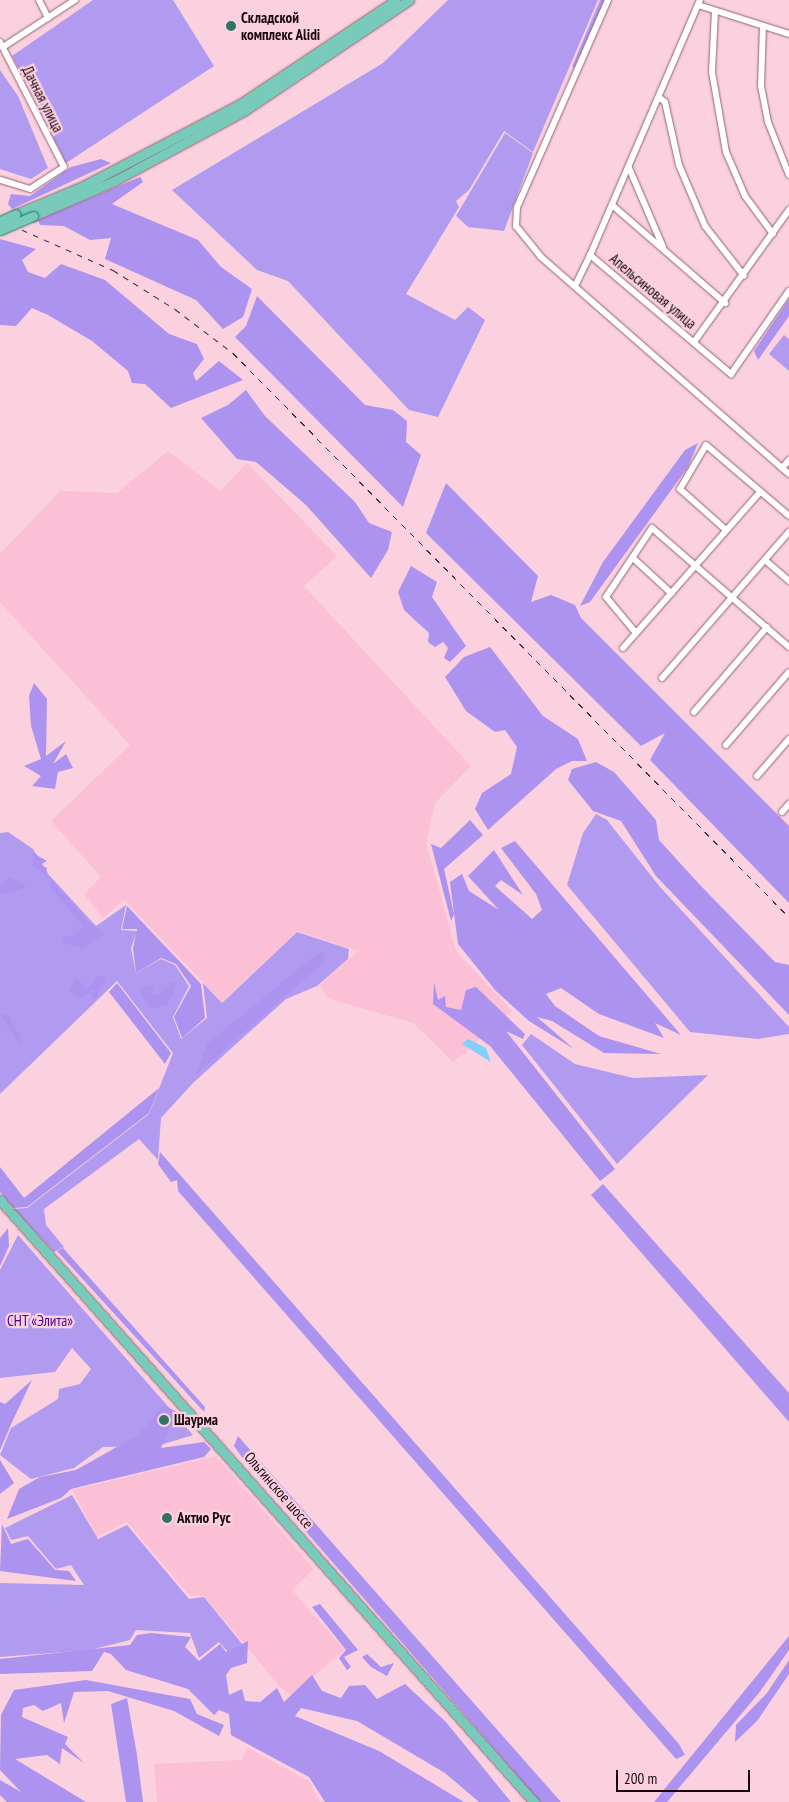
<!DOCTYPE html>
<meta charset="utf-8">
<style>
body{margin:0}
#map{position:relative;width:789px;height:1802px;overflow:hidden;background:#fbd1df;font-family:"PT Sans Narrow",sans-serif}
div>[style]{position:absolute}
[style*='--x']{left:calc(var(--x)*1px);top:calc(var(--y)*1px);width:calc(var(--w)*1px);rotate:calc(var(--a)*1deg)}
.built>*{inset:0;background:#fbc0d5}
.green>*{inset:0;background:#b19bf0}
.forest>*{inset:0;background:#ac93ef}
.water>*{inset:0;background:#81cffd}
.roads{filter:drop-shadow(0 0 1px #916374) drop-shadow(0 0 1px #916374)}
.minor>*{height:6px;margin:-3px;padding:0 3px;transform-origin:3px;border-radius:3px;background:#fff}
.major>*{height:9px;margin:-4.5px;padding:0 4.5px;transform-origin:4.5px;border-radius:4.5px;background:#78cbbb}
.rail>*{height:1px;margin-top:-0.5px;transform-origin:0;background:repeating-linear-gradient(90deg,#422c35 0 6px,transparent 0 12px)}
.bridges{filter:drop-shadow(0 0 1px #1c7061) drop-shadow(0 0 1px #1c7061)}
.major-bridge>*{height:9px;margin:-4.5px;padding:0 4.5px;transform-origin:4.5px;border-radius:4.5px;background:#78cbbb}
.dots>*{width:14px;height:14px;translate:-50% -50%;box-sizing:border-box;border:2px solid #fbd1df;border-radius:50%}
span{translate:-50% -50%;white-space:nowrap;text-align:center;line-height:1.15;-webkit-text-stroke:4.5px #fbd1df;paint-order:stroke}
.poi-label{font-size:15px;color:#19080f;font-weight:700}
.left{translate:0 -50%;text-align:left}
.street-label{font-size:15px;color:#19080f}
.park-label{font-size:15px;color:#4b0095}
.scale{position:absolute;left:616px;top:1770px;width:134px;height:22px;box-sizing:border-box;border:2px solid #19080f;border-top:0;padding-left:6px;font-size:15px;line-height:18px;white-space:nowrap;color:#19080f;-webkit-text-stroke:4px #fbd1df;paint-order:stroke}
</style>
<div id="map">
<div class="built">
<div style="clip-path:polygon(168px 451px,220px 491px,247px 463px,337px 556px,304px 586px,471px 766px,435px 803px,426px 842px,456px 951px,512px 1011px,453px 1062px,413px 1023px,330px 999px,319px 986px,358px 951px,297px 931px,222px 1002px,124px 900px,103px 918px,84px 894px,101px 877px,51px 821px,130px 745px,0 602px,0 554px,60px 491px,117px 493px)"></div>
<div style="clip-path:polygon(216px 1456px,314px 1569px,292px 1590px,345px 1650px,291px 1695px,281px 1688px,205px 1597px,189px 1595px,127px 1522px,97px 1537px,72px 1490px)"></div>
<div style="clip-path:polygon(248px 1748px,309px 1781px,320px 1802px,157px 1802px,154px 1764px,241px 1760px)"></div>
</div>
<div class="green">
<div style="clip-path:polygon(93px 0,173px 0,214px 66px,66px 163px,12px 56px)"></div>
<div style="clip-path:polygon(448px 0,598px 0,533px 152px,504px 131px,469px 190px,456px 201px,459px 207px,406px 294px,455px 320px,468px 307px,485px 320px,438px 417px,409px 410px,288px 281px,257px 270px,172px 190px,383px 63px)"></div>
<div style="clip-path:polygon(600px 0,605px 0,574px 68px,572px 67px)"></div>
<div style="clip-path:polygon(0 70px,18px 96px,48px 168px,31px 179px,0 169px)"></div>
<div style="clip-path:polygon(505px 133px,533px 153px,504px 231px,468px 227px,456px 216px)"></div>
<div style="clip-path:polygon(784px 335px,789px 339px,789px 371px,769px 354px)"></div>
<div style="clip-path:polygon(596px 814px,607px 820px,660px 887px,789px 1027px,789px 1034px,758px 1039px,690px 1032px,567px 885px,583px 833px)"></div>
<div style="clip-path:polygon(8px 832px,33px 849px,49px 875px,96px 926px,126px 905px,121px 930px,137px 931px,131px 948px,136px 973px,161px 959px,175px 965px,189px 986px,173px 1017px,181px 1039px,207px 1018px,203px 983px,222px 1003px,297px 932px,349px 949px,348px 959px,317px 986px,286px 999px,193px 1083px,161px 1118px,158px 1160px,139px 1139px,44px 1209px,46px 1225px,64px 1247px,54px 1252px,14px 1209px,27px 1208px,149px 1114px,173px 1053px,117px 981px,0 1094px,0 833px)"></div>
<div style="clip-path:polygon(531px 1034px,575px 1064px,633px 1078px,708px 1075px,617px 1164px,522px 1045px)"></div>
<div style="clip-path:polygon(18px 1235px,193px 1435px,157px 1446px,103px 1447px,74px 1468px,31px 1479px,0 1455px,11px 1428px,58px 1399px,59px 1389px,80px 1384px,91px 1369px,72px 1348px,55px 1372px,0 1378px,0 1270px)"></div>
<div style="clip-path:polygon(72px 1495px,98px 1539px,127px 1525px,189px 1599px,204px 1597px,242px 1644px,228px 1652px,219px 1642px,199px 1658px,190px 1633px,136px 1630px,130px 1640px,90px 1650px,0 1657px,0 1583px,84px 1585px,71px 1565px,56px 1569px,28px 1536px,11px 1540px,5px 1528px)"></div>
</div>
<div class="forest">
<div style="clip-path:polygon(101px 159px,111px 163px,12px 209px,8px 204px,11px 194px,30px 196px,71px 167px)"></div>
<div style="clip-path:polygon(140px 177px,143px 182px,112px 204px,198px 240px,221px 267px,252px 289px,243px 317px,223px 329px,196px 300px,105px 259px,111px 238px,90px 240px,64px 226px,40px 225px,38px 220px)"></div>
<div style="clip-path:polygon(0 239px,36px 249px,22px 260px,28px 272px,45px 278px,61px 264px,105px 280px,169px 334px,197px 344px,204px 359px,193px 373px,196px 381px,219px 361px,243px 380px,171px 408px,145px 384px,132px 383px,128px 371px,92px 341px,48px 315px,32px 308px,16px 326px,0 325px)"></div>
<div style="clip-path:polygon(257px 296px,365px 405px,393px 410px,407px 421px,406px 442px,421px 455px,403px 507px,235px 337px,246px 326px)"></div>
<div style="clip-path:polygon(789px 299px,789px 316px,758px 360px,754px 351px)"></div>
<div style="clip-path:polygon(246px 390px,265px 416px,355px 502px,369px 523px,392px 532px,388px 550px,371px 578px,306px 505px,256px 462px,237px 459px,201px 418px,228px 405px)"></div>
<div style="clip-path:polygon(698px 443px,688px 467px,590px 602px,580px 606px,603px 562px,685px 450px)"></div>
<div style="clip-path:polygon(446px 483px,538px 576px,531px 602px,551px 595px,575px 605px,581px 618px,789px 826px,789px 903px,650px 760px,665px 733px,641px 746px,426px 533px)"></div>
<div style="clip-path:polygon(411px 566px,437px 582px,432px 597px,466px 646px,450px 662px,444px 658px,448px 648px,443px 642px,435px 647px,428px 642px,429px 633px,404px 610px,398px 592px)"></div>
<div style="clip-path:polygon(490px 647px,543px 716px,578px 739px,587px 761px,572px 761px,556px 769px,488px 830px,475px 809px,482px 793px,511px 774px,517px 747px,505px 730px,495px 732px,466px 711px,445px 677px,464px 657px)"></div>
<div style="clip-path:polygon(34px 683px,47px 699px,46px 756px,66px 741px,53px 764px,66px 754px,73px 768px,58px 772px,55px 789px,32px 786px,41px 776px,24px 766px,41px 759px,31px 726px,29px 696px)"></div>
<div style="clip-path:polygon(596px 762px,614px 772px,656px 820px,659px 840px,700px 885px,775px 962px,789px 965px,789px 1015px,656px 876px,621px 821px,593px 811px,568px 780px,572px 769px)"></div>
<div style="clip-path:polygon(470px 820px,483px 835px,444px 869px,454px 914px,451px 921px,431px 844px,441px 848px)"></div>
<div style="clip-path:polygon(515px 841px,681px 1035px,655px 1023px,664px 1038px,599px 1014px,561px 988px,546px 994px,555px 1006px,599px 1036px,661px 1054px,604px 1053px,552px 1021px,537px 1017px,574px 1049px,529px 1021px,496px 991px,458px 944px,450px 882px,462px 874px,469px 891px,499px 910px,468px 876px,494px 850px,523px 895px,501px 880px,495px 886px,532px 919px,542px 910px,536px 894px,501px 848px)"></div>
<div style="clip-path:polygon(33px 853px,47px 861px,40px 865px,47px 868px,46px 875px,33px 866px)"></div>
<div style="clip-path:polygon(10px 877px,27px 887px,0 895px,0 885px)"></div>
<div style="clip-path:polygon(50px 878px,88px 921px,105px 935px,83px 948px,62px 943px,64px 936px,73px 936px,83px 926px,50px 887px)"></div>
<div style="clip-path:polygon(127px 906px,201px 984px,205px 1018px,182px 1038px,174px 1017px,191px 986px,176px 964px,161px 958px,136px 973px,133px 948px,137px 929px,122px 929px)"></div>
<div style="clip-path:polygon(318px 953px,325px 953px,324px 962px,195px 1076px,208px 1043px)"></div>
<div style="clip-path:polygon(98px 975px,107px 978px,94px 1000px,91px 996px,96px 989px,81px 997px,69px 992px,76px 979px,89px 988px)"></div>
<div style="clip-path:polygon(171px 982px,177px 984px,167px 1005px,150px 1009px,140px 992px,146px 984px,154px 987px,151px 995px,160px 994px)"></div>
<div style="clip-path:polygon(434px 982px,438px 1000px,445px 996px,446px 1007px,461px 1010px,466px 990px,476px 987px,525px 1034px,523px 1039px,506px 1031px,615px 1169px,609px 1174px,600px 1181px,490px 1046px,433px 1004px)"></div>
<div style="clip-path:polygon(117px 983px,171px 1053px,165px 1064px,109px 992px)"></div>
<div style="clip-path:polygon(7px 1013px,20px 1037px,20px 1045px,0 1015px)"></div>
<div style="clip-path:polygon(159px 1088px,149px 1113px,27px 1207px,14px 1208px,0 1192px,0 1167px,24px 1198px)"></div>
<div style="clip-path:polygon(160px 1152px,679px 1744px,685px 1755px,676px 1759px,178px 1191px,177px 1180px,171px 1182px,158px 1164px)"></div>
<div style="clip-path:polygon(603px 1184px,789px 1393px,789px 1422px,591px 1195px)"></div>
<div style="clip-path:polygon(8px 1228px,9px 1246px,0 1266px,0 1238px)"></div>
<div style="clip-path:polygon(63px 1248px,205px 1407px,204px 1412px,57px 1251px)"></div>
<div style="clip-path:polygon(32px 1380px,13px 1420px,0 1450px,0 1402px,5px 1404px)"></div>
<div style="clip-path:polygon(164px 1405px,177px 1412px,161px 1448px,204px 1442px,211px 1449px,204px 1457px,71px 1489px,61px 1498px,7px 1519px,19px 1489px,40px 1477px,76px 1470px,138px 1435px)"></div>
<div style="clip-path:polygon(238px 1436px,561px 1802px,540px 1802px,244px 1460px,234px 1446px)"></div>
<div style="clip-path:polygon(0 1460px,14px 1483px,0 1494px)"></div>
<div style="clip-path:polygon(2px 1524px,11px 1544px,28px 1539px,55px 1570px,69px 1571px,76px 1581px,0 1571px)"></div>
<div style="clip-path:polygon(320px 1604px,358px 1650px,344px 1657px,351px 1667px,347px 1670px,339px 1658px,346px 1650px,312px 1607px)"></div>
<div style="clip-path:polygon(151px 1633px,191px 1637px,185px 1647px,199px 1661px,220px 1644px,226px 1652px,248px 1641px,247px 1663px,231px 1668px,226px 1675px,229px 1695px,242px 1689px,245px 1701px,260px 1702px,277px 1688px,284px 1702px,312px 1675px,322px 1691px,341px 1698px,349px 1686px,365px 1685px,377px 1699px,405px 1684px,446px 1722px,511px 1802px,479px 1802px,445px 1773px,357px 1721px,301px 1708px,295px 1716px,379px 1751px,464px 1802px,325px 1802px,309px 1777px,231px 1735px,229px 1714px,219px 1710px,214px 1715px,188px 1689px,126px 1670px,111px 1654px,104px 1652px,92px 1671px,0 1674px,0 1659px,130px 1645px,137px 1635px)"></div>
<div style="clip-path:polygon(789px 1636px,789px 1650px,759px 1693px,667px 1802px,654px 1802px)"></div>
<div style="clip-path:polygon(367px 1654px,381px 1667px,394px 1663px,387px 1676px,371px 1667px,362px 1657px)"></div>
<div style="clip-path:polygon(789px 1660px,789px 1674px,757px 1721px,735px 1742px,736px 1725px,767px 1693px)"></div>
<div style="clip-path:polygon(86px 1680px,190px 1699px,197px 1714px,224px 1725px,219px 1736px,174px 1711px,108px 1691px,74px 1692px,64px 1723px,61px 1703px,43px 1711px,34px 1705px,23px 1708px,22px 1717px,68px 1737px,65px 1744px,84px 1763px,62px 1748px,60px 1764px,47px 1755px,15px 1759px,86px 1802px,7px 1802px,0 1795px,0 1780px,21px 1792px,0 1770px,1px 1715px,14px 1690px)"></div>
<div style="clip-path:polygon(127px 1698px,137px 1755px,143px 1802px,126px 1802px,111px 1704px)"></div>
</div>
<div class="water">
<div style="clip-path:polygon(468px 1039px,486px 1048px,491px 1062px,462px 1044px)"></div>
</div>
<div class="roads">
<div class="minor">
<div style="--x:39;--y:0;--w:20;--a:63"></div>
<div style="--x:608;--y:0;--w:226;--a:113.7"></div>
<div style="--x:517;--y:207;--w:19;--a:93"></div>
<div style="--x:516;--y:226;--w:40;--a:51"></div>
<div style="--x:541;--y:257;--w:330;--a:41.2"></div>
<div style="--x:700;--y:0;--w:278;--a:113.3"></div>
<div style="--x:590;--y:255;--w:185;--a:40.2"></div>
<div style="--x:731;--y:374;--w:101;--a:-55.1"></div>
<div style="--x:698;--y:5;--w:96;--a:17.7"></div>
<div style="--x:715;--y:11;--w:61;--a:92.8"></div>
<div style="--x:712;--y:72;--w:81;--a:80.1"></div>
<div style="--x:726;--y:152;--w:48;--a:66.6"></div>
<div style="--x:745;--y:196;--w:47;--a:53.6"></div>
<div style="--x:763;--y:26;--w:60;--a:91.9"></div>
<div style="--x:761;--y:86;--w:37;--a:79"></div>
<div style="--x:768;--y:122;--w:57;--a:68.4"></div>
<div style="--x:0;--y:42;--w:140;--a:62.9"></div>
<div style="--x:64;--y:167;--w:40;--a:147.1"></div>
<div style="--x:30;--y:189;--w:31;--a:-163"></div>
<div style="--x:3;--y:47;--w:86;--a:-33.1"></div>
<div style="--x:660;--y:98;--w:6;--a:39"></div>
<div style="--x:665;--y:102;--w:65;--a:77.5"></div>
<div style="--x:679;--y:165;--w:66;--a:66.9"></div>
<div style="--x:705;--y:226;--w:63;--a:52"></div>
<div style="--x:629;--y:168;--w:86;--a:66.7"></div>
<div style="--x:612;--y:205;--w:150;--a:40.9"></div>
<div style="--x:575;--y:286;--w:34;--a:-64"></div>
<div style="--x:694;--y:342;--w:163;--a:-54.3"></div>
<div style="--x:782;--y:468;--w:11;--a:-49"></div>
<div style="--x:726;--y:530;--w:62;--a:-138.3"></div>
<div style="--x:680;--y:489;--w:51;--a:-59.4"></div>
<div style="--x:706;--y:445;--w:109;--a:40.5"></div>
<div style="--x:633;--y:558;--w:52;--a:42.6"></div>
<div style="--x:765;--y:560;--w:32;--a:41"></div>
<div style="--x:636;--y:633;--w:47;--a:-129.8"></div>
<div style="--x:606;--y:597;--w:83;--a:-56.3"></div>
<div style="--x:652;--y:528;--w:181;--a:41"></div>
<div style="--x:623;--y:648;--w:208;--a:-48.7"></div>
<div style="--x:662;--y:678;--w:194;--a:-49"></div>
<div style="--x:694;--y:712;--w:112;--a:-49.3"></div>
<div style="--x:726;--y:745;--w:96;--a:-49.2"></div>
<div style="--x:757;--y:776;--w:49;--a:-49.1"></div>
<div style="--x:782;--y:812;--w:11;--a:-49"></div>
</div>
<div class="major">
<div style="--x:16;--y:214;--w:73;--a:-22.7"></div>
<div style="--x:83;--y:186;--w:177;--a:-27.6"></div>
<div style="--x:240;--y:104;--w:187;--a:-33.7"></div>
<div style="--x:33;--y:216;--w:90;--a:-23.4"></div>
<div style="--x:116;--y:180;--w:145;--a:-28.3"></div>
<div style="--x:244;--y:111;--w:199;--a:-33.9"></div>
<div style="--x:0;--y:1200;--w:805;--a:48.43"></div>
</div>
</div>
<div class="rail">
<div style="--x:0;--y:220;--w:124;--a:23.9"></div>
<div style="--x:113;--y:270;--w:73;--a:32.2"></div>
<div style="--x:175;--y:309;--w:73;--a:37.2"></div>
<div style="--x:233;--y:353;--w:792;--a:45.41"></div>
</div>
<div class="bridges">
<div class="major-bridge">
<div style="--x:0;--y:221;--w:17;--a:-24"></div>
<div style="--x:0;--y:230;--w:36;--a:-23"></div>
</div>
</div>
<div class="dots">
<div style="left:231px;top:26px;background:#307263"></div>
<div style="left:164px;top:1420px;background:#307263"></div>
<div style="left:167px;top:1518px;background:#307263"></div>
</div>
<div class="poi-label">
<span class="left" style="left:241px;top:26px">Складской<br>комплекс Alidi</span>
<span class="left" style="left:174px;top:1420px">Шаурма</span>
<span class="left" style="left:177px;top:1518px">Актио Рус</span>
</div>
<div class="street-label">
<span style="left:43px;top:99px;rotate:63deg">Дачная улица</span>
<span style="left:653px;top:291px;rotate:40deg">Апельсиновая улица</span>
<span style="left:279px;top:1490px;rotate:49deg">Ольгинское шоссе</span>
</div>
<div class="park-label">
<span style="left:40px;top:1321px">СНТ «Элита»</span>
</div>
<div class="scale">200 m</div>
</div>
